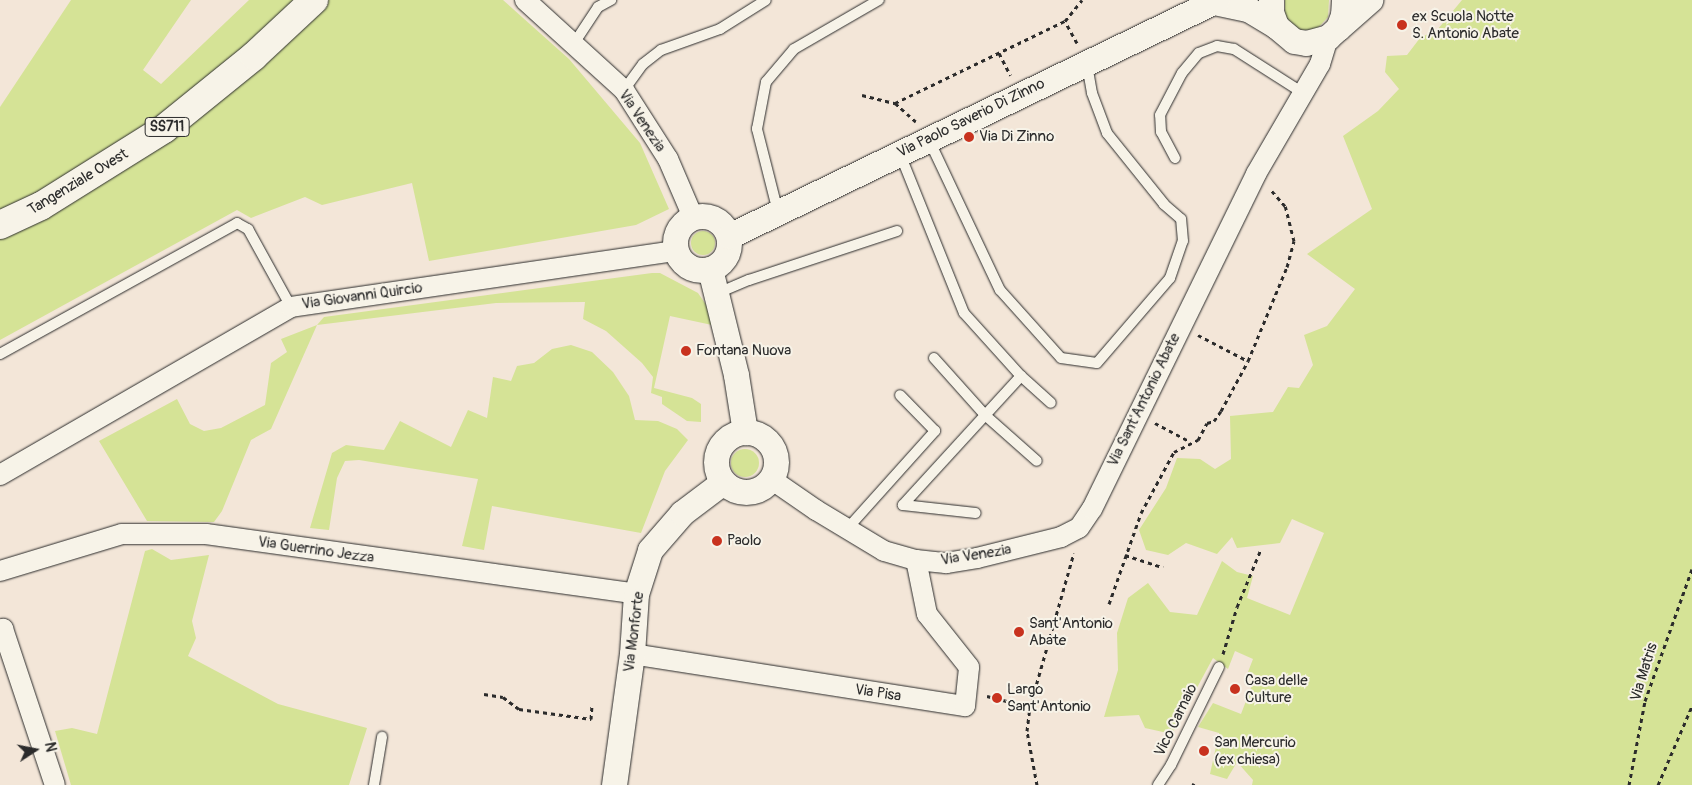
<!DOCTYPE html>
<style>
body{margin:0}
#map{position:relative;width:1692px;height:785px;overflow:hidden;background:#f3e6d8;font-family:Pangolin,sans-serif}
div>[style]{position:absolute}
[style*='--x']{left:calc(var(--x)*1px);top:calc(var(--y)*1px);width:calc(var(--w)*1px);rotate:calc(var(--a)*1deg)}
.green>*{inset:0;background:#d5e396}
.round{border-radius:50%}
.path>*{height:3px;margin-top:-1.5px;transform-origin:0;background:repeating-linear-gradient(90deg,#2b2b2b 0 4px,transparent 0 8px)}
.roads{filter:drop-shadow(0 0 1px #2b2b2b) drop-shadow(0 0 1px #2b2b2b)}
.service>*{height:10px;margin:-5px;padding:0 5px;transform-origin:5px;border-radius:5px;background:#f7f3e8}
.minor>*{height:20px;margin:-10px;padding:0 10px;transform-origin:10px;border-radius:10px;background:#f7f3e8}
.tertiary>*{height:25px;margin:-12.5px;padding:0 12.5px;transform-origin:12.5px;border-radius:12.5px;background:#f7f3e8}
.tertiary>.ring{margin:-12.5px;padding:0;box-sizing:content-box;background:none;border:25px solid #f7f3e8;border-radius:50%}
.primary>*{height:28px;margin:-14px;padding:0 14px;transform-origin:14px;border-radius:14px;background:#f7f3e8}
.dots>*{width:14px;height:14px;translate:-50% -50%;box-sizing:border-box;border:2px solid #f7f3e8;border-radius:50%}
span{translate:-50% -50%;white-space:nowrap;text-align:center;line-height:1.15;-webkit-text-stroke:4px #f7f3e8;paint-order:stroke}
.shield-label span{padding:1px 4px;background:#f7f3e8;border:1px solid;border-radius:4px;-webkit-text-stroke-width:0}
.shield-label{font-size:14px;color:#2b2b2b;font-weight:700}
.poi-label{font-size:15px;color:#2b2b2b}
.left{translate:0 -50%;text-align:left}
.street-label{font-size:15px;color:#2b2b2b}
.north{position:absolute;left:10px;top:725px;width:50px;height:50px;-webkit-text-stroke:4px #f7f3e8;paint-order:stroke;rotate:79deg;font-size:14px;font-weight:700;line-height:20px;text-align:center;color:#2b2b2b}
.north::after{content:'';display:block;margin:auto;width:18px;height:22px;background:#2b2b2b;clip-path:polygon(50% 0,100% 100%,50% 72%,0 100%)}
</style>
<div id="map">
<div class="green">
<div style="clip-path:polygon(71px 0,191px 0,143px 70px,161px 84px,249px 0,503px 0,569px 59px,640px 143px,669px 209px,636px 225px,429px 261px,412px 183px,322px 205px,305px 197px,251px 218px,237px 210px,0 340px,0 107px)"></div>
<div style="clip-path:polygon(1285px 0,1329px 0,1328px 17px,1316px 30px,1298px 30px,1285px 16px)"></div>
<div style="clip-path:polygon(1462px 0,1692px 0,1692px 785px,1252px 785px,1253px 780px,1237px 762px,1227px 779px,1210px 774px,1219px 733px,1198px 727px,1213px 703px,1241px 714px,1256px 675px,1248px 672px,1253px 659px,1235px 651px,1228px 669px,1213px 658px,1172px 734px,1145px 728px,1139px 715px,1104px 717px,1118px 670px,1117px 633px,1128px 598px,1148px 583px,1170px 612px,1197px 615px,1222px 561px,1237px 572px,1253px 576px,1247px 598px,1290px 615px,1324px 533px,1292px 519px,1280px 543px,1237px 548px,1232px 537px,1217px 554px,1186px 543px,1168px 555px,1146px 550px,1139px 530px,1166px 488px,1177px 458px,1200px 459px,1215px 469px,1231px 459px,1230px 416px,1273px 412px,1288px 387px,1299px 388px,1313px 365px,1304px 335px,1327px 326px,1355px 289px,1307px 254px,1372px 209px,1343px 136px,1378px 111px,1399px 89px,1385px 72px,1387px 56px,1407px 55px,1420px 38px,1438px 29px)"></div>
<div class="round" style="left:691px;top:231px;width:24px;height:24px"></div>
<div style="clip-path:polygon(652px 273px,660px 273px,698px 293px,709px 309px,712px 325px,670px 316px,654px 388px,692px 398px,701px 404px,701px 422px,687px 421px,662px 404px,662px 397px,651px 393px,653px 377px,642px 363px,606px 331px,583px 319px,585px 302px,496px 303px,317px 325px,271px 429px,251px 440px,222px 511px,214px 522px,147px 521px,99px 441px,177px 399px,190px 424px,204px 431px,221px 428px,265px 405px,271px 363px,287px 352px,281px 339px,317px 325px,324px 317px)"></div>
<div style="clip-path:polygon(571px 345px,592px 352px,613px 372px,629px 396px,635px 420px,658px 421px,677px 429px,688px 440px,665px 471px,641px 533px,492px 506px,484px 550px,462px 546px,478px 479px,359px 460px,345px 461px,337px 478px,329px 530px,310px 528px,332px 453px,346px 445px,384px 450px,400px 421px,451px 447px,468px 410px,487px 418px,493px 377px,511px 381px,517px 366px,534px 363px,552px 349px)"></div>
<div class="round" style="left:731px;top:449px;width:28px;height:28px"></div>
<div style="clip-path:polygon(152px 549px,171px 560px,209px 555px,192px 621px,196px 638px,188px 656px,278px 704px,367px 728px,349px 785px,71px 785px,55px 731px,72px 728px,97px 734px,145px 551px)"></div>
</div>
<div class="path">
<div style="--x:1077;--y:43;--w:25;--a:-119"></div>
<div style="--x:1065;--y:21;--w:27;--a:-51"></div>
<div style="--x:999;--y:53;--w:25;--a:63"></div>
<div style="--x:862;--y:95;--w:34;--a:14"></div>
<div style="--x:895;--y:103;--w:28;--a:42"></div>
<div style="--x:895;--y:103;--w:189;--a:-25.8"></div>
<div style="--x:1198;--y:335;--w:56;--a:27.5"></div>
<div style="--x:1155;--y:423;--w:40;--a:28"></div>
<div style="--x:1125;--y:555;--w:40;--a:18"></div>
<div style="--x:1109;--y:604;--w:96;--a:-70.6"></div>
<div style="--x:1141;--y:513;--w:69;--a:-61.6"></div>
<div style="--x:1174;--y:452;--w:27;--a:-27"></div>
<div style="--x:1198;--y:440;--w:19;--a:-62"></div>
<div style="--x:1207;--y:423;--w:7;--a:-16"></div>
<div style="--x:1214;--y:421;--w:12;--a:-55"></div>
<div style="--x:1221;--y:411;--w:57;--a:-61.6"></div>
<div style="--x:1248;--y:361;--w:102;--a:-67.5"></div>
<div style="--x:1287;--y:267;--w:27;--a:-75"></div>
<div style="--x:1294;--y:241;--w:36;--a:-104"></div>
<div style="--x:1285;--y:206;--w:23;--a:-131"></div>
<div style="--x:1223;--y:654;--w:49;--a:-73.4"></div>
<div style="--x:1237;--y:607;--w:63;--a:-67.5"></div>
<div style="--x:484;--y:694;--w:19;--a:9"></div>
<div style="--x:503;--y:697;--w:20;--a:37"></div>
<div style="--x:519;--y:709;--w:73;--a:7.9"></div>
<div style="--x:591;--y:719;--w:13;--a:-86"></div>
<div style="--x:987;--y:696;--w:44;--a:14.3"></div>
<div style="--x:1037;--y:785;--w:55;--a:-100.5"></div>
<div style="--x:1027;--y:731;--w:24;--a:-83"></div>
<div style="--x:1030;--y:707;--w:160;--a:-74.1"></div>
<div style="--x:1193;--y:785;--w:2;--a:-63"></div>
<div style="--x:1629;--y:785;--w:86;--a:-79.2"></div>
<div style="--x:1645;--y:701;--w:140;--a:-70.4"></div>
<div style="--x:1658;--y:785;--w:86;--a:-66.7"></div>
</div>
<div class="roads">
<div class="service">
<div style="--x:573;--y:45;--w:45;--a:-56.7"></div>
<div style="--x:598;--y:7;--w:15;--a:-28"></div>
<div style="--x:624;--y:90;--w:32;--a:-54"></div>
<div style="--x:643;--y:64;--w:23;--a:-38"></div>
<div style="--x:661;--y:50;--w:63;--a:-19.6"></div>
<div style="--x:720;--y:29;--w:54;--a:-32.2"></div>
<div style="--x:929;--y:140;--w:166;--a:64.7"></div>
<div style="--x:1000;--y:290;--w:91;--a:48.1"></div>
<div style="--x:1061;--y:358;--w:36;--a:8"></div>
<div style="--x:1097;--y:363;--w:112;--a:-49.3"></div>
<div style="--x:1170;--y:278;--w:39;--a:-71"></div>
<div style="--x:1183;--y:241;--w:22;--a:-95"></div>
<div style="--x:1181;--y:219;--w:23;--a:-139"></div>
<div style="--x:1164;--y:204;--w:91;--a:-128.8"></div>
<div style="--x:1107;--y:133;--w:43;--a:-110.6"></div>
<div style="--x:1092;--y:93;--w:29;--a:-100"></div>
<div style="--x:900;--y:154;--w:171;--a:68.1"></div>
<div style="--x:964;--y:313;--w:85;--a:47.9"></div>
<div style="--x:1021;--y:376;--w:175;--a:132.5"></div>
<div style="--x:903;--y:505;--w:73;--a:6.3"></div>
<div style="--x:1175;--y:158;--w:30;--a:-118"></div>
<div style="--x:1161;--y:132;--w:17;--a:-93"></div>
<div style="--x:1160;--y:115;--w:47;--a:-62.4"></div>
<div style="--x:1182;--y:73;--w:26;--a:-50"></div>
<div style="--x:1199;--y:53;--w:19;--a:-21"></div>
<div style="--x:1217;--y:46;--w:17;--a:10"></div>
<div style="--x:1234;--y:49;--w:82;--a:32.5"></div>
<div style="--x:778;--y:212;--w:86;--a:-104.2"></div>
<div style="--x:757;--y:129;--w:48;--a:-79.2"></div>
<div style="--x:766;--y:82;--w:43;--a:-49.7"></div>
<div style="--x:794;--y:49;--w:98;--a:-30"></div>
<div style="--x:718;--y:293;--w:34;--a:-23"></div>
<div style="--x:749;--y:280;--w:156;--a:-18.3"></div>
<div style="--x:0;--y:354;--w:271;--a:-28.9"></div>
<div style="--x:237;--y:223;--w:13;--a:29"></div>
<div style="--x:248;--y:229;--w:89;--a:61.1"></div>
<div style="--x:934;--y:358;--w:76;--a:48.2"></div>
<div style="--x:985;--y:415;--w:69;--a:41.5"></div>
<div style="--x:1021;--y:376;--w:40;--a:42"></div>
<div style="--x:847;--y:529;--w:132;--a:-48.1"></div>
<div style="--x:935;--y:431;--w:50;--a:-134.2"></div>
<div style="--x:374;--y:785;--w:49;--a:-80.5"></div>
<div style="--x:1158;--y:785;--w:24;--a:-57"></div>
<div style="--x:1171;--y:765;--w:109;--a:-63.9"></div>
</div>
<div class="minor">
<div style="--x:525;--y:0;--w:134;--a:42.3"></div>
<div style="--x:624;--y:90;--w:82;--a:57.5"></div>
<div style="--x:668;--y:159;--w:63;--a:66.7"></div>
<div style="--x:0;--y:475;--w:336;--a:-30"></div>
<div style="--x:291;--y:307;--w:389;--a:-8.3"></div>
<div style="--x:771;--y:479;--w:55;--a:34.6"></div>
<div style="--x:816;--y:510;--w:79;--a:31.1"></div>
<div style="--x:884;--y:551;--w:33;--a:16"></div>
<div style="--x:916;--y:560;--w:30;--a:6"></div>
<div style="--x:946;--y:563;--w:31;--a:-9"></div>
<div style="--x:977;--y:558;--w:87;--a:-14"></div>
<div style="--x:1061;--y:537;--w:20;--a:-27"></div>
<div style="--x:1079;--y:528;--w:23;--a:-56"></div>
<div style="--x:1092;--y:509;--w:373;--a:-63.9"></div>
<div style="--x:1256;--y:174;--w:127;--a:-59.8"></div>
<div style="--x:1320;--y:64;--w:28;--a:-73"></div>
<div style="--x:0;--y:571;--w:127;--a:-16.9"></div>
<div style="--x:122;--y:534;--w:84;--a:0"></div>
<div style="--x:206;--y:534;--w:434;--a:7.9"></div>
<div style="--x:0;--y:631;--w:4;--a:-34"></div>
<div style="--x:3;--y:629;--w:164;--a:71.6"></div>
<div style="--x:632;--y:654;--w:337;--a:8.9"></div>
<div style="--x:965;--y:706;--w:39;--a:-84"></div>
<div style="--x:969;--y:667;--w:68;--a:-128.4"></div>
<div style="--x:927;--y:614;--w:55;--a:-101.5"></div>
</div>
<div class="tertiary">
<div style="--x:1271;--y:0;--w:12;--a:90"></div>
<div style="--x:1271;--y:12;--w:15;--a:70"></div>
<div style="--x:1276;--y:26;--w:23;--a:40"></div>
<div style="--x:1294;--y:41;--w:12;--a:9"></div>
<div style="--x:1306;--y:43;--w:23;--a:-15"></div>
<div style="--x:1328;--y:37;--w:13;--a:-42"></div>
<div style="--x:1338;--y:28;--w:14;--a:-69"></div>
<div style="--x:1343;--y:15;--w:15;--a:-86"></div>
<div style="--x:1214;--y:2;--w:35;--a:12"></div>
<div style="--x:1248;--y:9;--w:33;--a:31"></div>
<div style="--x:1338;--y:28;--w:43;--a:-41.2"></div>
<div class="ring" style="left:675px;top:216px;width:29px;height:29px"></div>
<div style="--x:729;--y:236;--w:542;--a:-25.81"></div>
<div style="--x:710;--y:269;--w:109;--a:76.2"></div>
<div style="--x:736;--y:375;--w:58;--a:81"></div>
<div class="ring" style="left:716px;top:432px;width:35px;height:35px"></div>
<div style="--x:614;--y:785;--w:132;--a:-82.2"></div>
<div style="--x:632;--y:654;--w:60;--a:-86.2"></div>
<div style="--x:636;--y:594;--w:46;--a:-72.3"></div>
<div style="--x:650;--y:550;--w:49;--a:-49.1"></div>
<div style="--x:682;--y:513;--w:51;--a:-37.1"></div>
</div>
<div class="primary">
<div style="--x:0;--y:225;--w:45;--a:-24.9"></div>
<div style="--x:41;--y:206;--w:145;--a:-32"></div>
<div style="--x:164;--y:129;--w:116;--a:-39"></div>
<div style="--x:254;--y:56;--w:82;--a:-43"></div>
</div>
</div>
<div class="dots">
<div style="left:1402px;top:25px;background:#c8321e"></div>
<div style="left:969px;top:137px;background:#c8321e"></div>
<div style="left:686px;top:351px;background:#c8321e"></div>
<div style="left:717px;top:541px;background:#c8321e"></div>
<div style="left:1019px;top:632px;background:#c8321e"></div>
<div style="left:1235px;top:689px;background:#c8321e"></div>
<div style="left:997px;top:698px;background:#c8321e"></div>
<div style="left:1204px;top:751px;background:#c8321e"></div>
</div>
<div class="shield-label">
<span style="left:167px;top:127px">SS711</span>
</div>
<div class="poi-label">
<span class="left" style="left:1412px;top:25px">ex Scuola Notte<br>S. Antonio Abate</span>
<span class="left" style="left:979px;top:137px">Via Di Zinno</span>
<span class="left" style="left:696px;top:351px">Fontana Nuova</span>
<span class="left" style="left:727px;top:541px">Paolo</span>
<span class="left" style="left:1029px;top:632px">Sant'Antonio<br>Abate</span>
<span class="left" style="left:1245px;top:689px">Casa delle<br>Culture</span>
<span class="left" style="left:1007px;top:698px">Largo<br>Sant'Antonio</span>
<span class="left" style="left:1214px;top:751px">San Mercurio<br>(ex chiesa)</span>
</div>
<div class="street-label">
<span style="left:971px;top:118px;rotate:-26deg">Via Paolo Saverio Di Zinno</span>
<span style="left:642px;top:121px;rotate:56deg">Via Venezia</span>
<span style="left:78px;top:182px;rotate:-31deg">Tangenziale Ovest</span>
<span style="left:362px;top:296px;rotate:-8deg">Via Giovanni Quircio</span>
<span style="left:1144px;top:400px;rotate:-64deg">Via Sant'Antonio Abate</span>
<span style="left:316px;top:550px;rotate:8deg">Via Guerrino Jezza</span>
<span style="left:976px;top:555px;rotate:-9deg">Via Venezia</span>
<span style="left:634px;top:632px;rotate:-83deg">Via Monforte</span>
<span style="left:1644px;top:672px;rotate:-73deg">Via Matris</span>
<span style="left:878px;top:693px;rotate:9deg">Via Pisa</span>
<span style="left:1176px;top:720px;rotate:-64deg">Vico Carnaio</span>
</div>
<div class="north">N</div>
</div>
